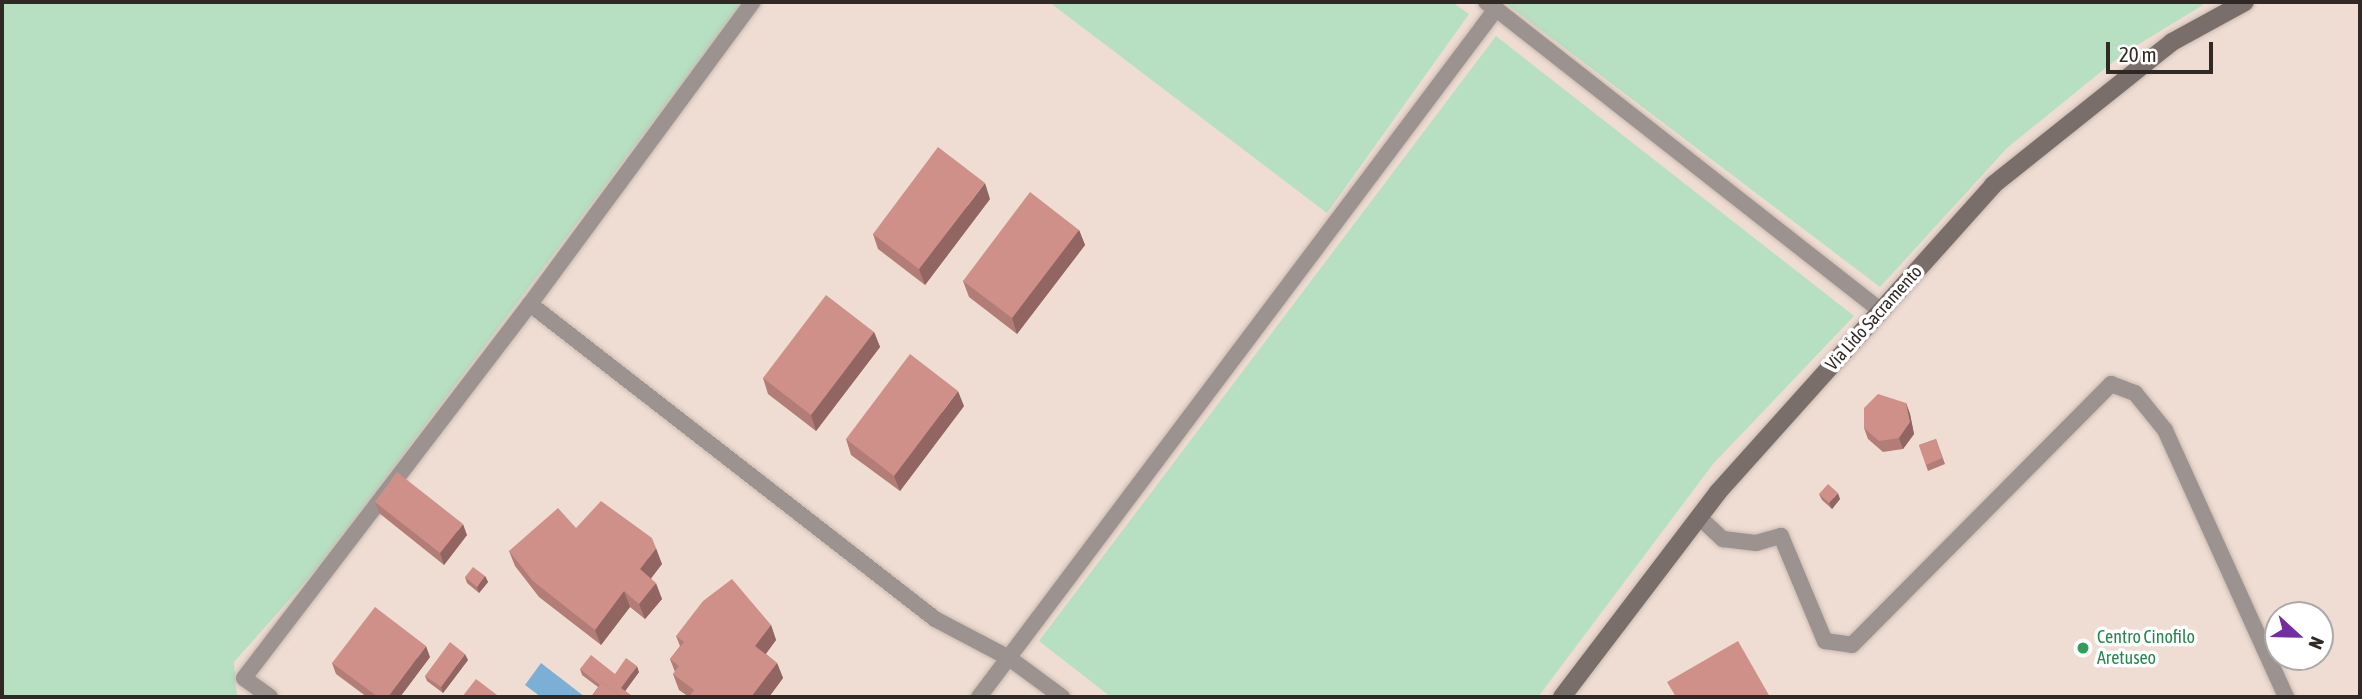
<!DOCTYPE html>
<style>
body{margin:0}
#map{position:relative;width:2362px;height:699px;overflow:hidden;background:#efddd3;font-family:"Asap Condensed",sans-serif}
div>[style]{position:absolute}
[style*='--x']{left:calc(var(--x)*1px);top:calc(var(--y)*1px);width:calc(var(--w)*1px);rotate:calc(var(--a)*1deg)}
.green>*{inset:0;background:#b7dfc2}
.water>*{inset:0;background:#7cafd6}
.roads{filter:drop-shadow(0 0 2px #c9b9b0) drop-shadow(0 0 2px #c9b9b0)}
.lane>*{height:16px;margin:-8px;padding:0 8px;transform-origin:8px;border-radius:8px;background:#9c9391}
.secondary>*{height:18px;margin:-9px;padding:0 9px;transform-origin:9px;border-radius:9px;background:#7a6e6b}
.wall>*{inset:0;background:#b27c77}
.shaded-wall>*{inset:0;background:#916561}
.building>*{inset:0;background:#cf908a}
.dots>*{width:19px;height:19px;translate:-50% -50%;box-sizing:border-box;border:4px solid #fff;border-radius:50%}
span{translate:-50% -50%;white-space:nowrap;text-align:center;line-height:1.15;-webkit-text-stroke:7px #fff;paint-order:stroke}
.street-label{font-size:18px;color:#302926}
.leisure-label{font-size:18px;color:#27864d}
.left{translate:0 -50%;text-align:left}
.frame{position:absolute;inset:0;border:4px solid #302926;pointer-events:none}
.north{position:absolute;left:2264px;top:601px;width:70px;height:70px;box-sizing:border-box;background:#fff;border:2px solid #aca9a8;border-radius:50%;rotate:112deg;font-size:19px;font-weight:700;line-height:28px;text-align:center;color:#302926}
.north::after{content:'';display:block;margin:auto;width:24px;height:32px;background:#732da0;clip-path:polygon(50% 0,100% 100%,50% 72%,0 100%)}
.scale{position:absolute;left:2106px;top:42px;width:107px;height:32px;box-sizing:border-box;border:4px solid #302926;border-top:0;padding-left:9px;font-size:21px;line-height:24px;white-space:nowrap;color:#302926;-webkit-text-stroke:5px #fff;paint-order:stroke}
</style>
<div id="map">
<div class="green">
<div style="clip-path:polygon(2px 2px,743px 2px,321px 564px,234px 662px,237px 697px,2px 697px)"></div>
<div style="clip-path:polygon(1049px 2px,1452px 2px,1469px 14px,1327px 213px)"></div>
<div style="clip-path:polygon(1504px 2px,2200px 2px,2203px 5px,2124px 53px,2007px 148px,1880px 287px)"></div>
<div style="clip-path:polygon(1496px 36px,1854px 316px,1713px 464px,1538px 697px,1111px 697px,1039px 641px)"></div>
</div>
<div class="water">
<div style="clip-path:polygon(541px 663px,585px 697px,541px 697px,525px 685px)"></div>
</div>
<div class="roads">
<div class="lane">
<div style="--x:1496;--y:9;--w:489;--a:38.1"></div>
<div style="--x:530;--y:304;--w:375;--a:-53.6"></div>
<div style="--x:1699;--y:517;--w:33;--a:43"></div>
<div style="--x:1723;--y:539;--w:33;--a:7"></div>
<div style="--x:1756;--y:543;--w:26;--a:-16"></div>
<div style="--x:1781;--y:536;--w:114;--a:67.3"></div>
<div style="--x:1825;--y:641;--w:27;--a:8"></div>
<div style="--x:1852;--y:645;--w:368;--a:-45.2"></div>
<div style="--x:2111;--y:384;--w:26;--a:21"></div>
<div style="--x:2135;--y:393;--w:48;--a:51"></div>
<div style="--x:2165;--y:430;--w:293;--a:65.6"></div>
<div style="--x:270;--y:697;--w:32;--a:-144"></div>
<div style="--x:244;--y:678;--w:471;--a:-52.6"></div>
<div style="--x:530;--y:304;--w:513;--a:37.87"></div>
<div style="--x:935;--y:619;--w:84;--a:27.8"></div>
<div style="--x:1009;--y:658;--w:66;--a:36.3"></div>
<div style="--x:979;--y:697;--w:861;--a:-53.08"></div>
<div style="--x:1496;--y:9;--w:12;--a:-145"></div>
</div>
<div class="secondary">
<div style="--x:1562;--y:697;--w:258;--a:-52.7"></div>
<div style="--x:1718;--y:492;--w:412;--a:-48.1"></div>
<div style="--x:1993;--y:185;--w:229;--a:-38.6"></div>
<div style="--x:2172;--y:42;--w:83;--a:-28.7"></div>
</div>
</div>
<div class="wall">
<div style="clip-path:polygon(990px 199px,925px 285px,878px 249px,873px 234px)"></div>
<div style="clip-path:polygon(1079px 230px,1085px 245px,1017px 334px,969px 297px,963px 281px)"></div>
<div style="clip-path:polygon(874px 332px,880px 347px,816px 431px,768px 394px,763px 378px)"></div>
<div style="clip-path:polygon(1906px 403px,1910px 414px,1914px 434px,1903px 449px,1883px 452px,1868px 439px,1864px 428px)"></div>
<div style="clip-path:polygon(964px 406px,900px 491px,851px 455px,846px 439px)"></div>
<div style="clip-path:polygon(1936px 439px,1945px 464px,1928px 471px,1919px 445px)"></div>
<div style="clip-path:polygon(1819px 494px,1840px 499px,1832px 509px,1822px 500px)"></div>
<div style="clip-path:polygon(375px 502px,467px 535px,444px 565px,379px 513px)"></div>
<div style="clip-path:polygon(576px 528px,662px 564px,651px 578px,662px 599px,645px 619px,630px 607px,601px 645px,539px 597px,515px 566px,509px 551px)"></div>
<div style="clip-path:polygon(485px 576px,488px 582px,479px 593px,467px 583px,465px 577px)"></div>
<div style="clip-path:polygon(771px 625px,776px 640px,766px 654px,777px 663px,783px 678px,769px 697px,689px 697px,679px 690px,673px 674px,675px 672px,670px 659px,680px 646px,676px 636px)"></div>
<div style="clip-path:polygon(430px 657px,400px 697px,367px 697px,336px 674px,332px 663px)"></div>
<div style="clip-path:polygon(468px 660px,443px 693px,427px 681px,425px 676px)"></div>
<div style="clip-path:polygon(580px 669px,615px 674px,639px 672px,625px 691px,632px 697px,591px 697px,598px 687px,582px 675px)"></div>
</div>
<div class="shaded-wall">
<div style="clip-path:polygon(985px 183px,990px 199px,925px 285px,919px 269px)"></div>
<div style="clip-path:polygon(1079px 230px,1085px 245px,1017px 334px,1012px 318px)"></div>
<div style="clip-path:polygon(874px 332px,880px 347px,816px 431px,811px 415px)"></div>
<div style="clip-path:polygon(958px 391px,964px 406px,900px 491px,894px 476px)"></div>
<div style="clip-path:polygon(1906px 403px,1910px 414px,1914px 434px,1903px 449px,1899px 438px)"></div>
<div style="clip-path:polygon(1838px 493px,1840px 499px,1832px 509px,1829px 503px)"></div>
<div style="clip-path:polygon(463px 524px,467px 535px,444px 565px,440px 553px)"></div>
<div style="clip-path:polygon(656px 548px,662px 564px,646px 585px,640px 569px)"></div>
<div style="clip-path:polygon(485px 576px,488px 582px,479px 593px,477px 587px)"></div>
<div style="clip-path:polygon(656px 583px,662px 599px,645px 619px,639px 604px)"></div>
<div style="clip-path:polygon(624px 591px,630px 607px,601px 645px,595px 630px)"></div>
<div style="clip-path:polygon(771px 625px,776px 640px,760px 661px,755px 646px)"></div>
<div style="clip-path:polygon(426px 646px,430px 657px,400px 697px,388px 697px)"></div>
<div style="clip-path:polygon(465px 654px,468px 660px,443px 693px,441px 687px)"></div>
<div style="clip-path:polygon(777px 663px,783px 678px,769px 697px,751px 697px)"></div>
<div style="clip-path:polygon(637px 666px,639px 672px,623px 694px,621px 688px)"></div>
</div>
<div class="building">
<div style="clip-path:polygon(938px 147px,985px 183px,919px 269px,873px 234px)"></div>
<div style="clip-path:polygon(1030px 192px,1079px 230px,1012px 318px,963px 281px)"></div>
<div style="clip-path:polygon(826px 295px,874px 332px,811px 415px,763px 378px)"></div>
<div style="clip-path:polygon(910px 354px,958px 391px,894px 476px,846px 439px)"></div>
<div style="clip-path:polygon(1878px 394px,1906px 403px,1910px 422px,1899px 438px,1879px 441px,1864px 428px,1864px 408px)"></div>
<div style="clip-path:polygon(1936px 439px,1942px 458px,1926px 465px,1919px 445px)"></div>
<div style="clip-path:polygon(397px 472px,463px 524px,440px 553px,375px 502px)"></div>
<div style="clip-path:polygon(1828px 484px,1838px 493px,1829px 503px,1819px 494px)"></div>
<div style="clip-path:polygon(601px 501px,652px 538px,656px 548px,640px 569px,656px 583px,639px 604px,624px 591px,595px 630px,533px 581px,509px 551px,558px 508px,576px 528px)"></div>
<div style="clip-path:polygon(473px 567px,485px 576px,477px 587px,465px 577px)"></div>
<div style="clip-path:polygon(732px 579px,771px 625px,755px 646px,777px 663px,751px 697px,689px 697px,694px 690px,673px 674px,679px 666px,670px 659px,684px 642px,676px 636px,703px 601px)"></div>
<div style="clip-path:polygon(375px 607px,426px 646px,388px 697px,378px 697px,332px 663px)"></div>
<div style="clip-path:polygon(1738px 641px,1770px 697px,1676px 697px,1667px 682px)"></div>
<div style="clip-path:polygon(450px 642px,465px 654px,441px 687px,425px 676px)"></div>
<div style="clip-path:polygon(591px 655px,615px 674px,626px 658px,637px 666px,621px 688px,631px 695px,629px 697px,622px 697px,602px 682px,600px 685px,580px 669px)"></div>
<div style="clip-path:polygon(476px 679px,497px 695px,495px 697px,462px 697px)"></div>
<div style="clip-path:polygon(602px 682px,622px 697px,591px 697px)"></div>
</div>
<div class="dots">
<div style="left:2083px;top:648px;background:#2e9e5b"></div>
</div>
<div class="street-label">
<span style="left:1874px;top:318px;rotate:-48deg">Via Lido Sacramento</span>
</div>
<div class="leisure-label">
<span class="left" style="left:2097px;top:648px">Centro Cinofilo<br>Aretuseo</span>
</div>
<div class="frame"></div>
<div class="north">N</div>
<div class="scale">20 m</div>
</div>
